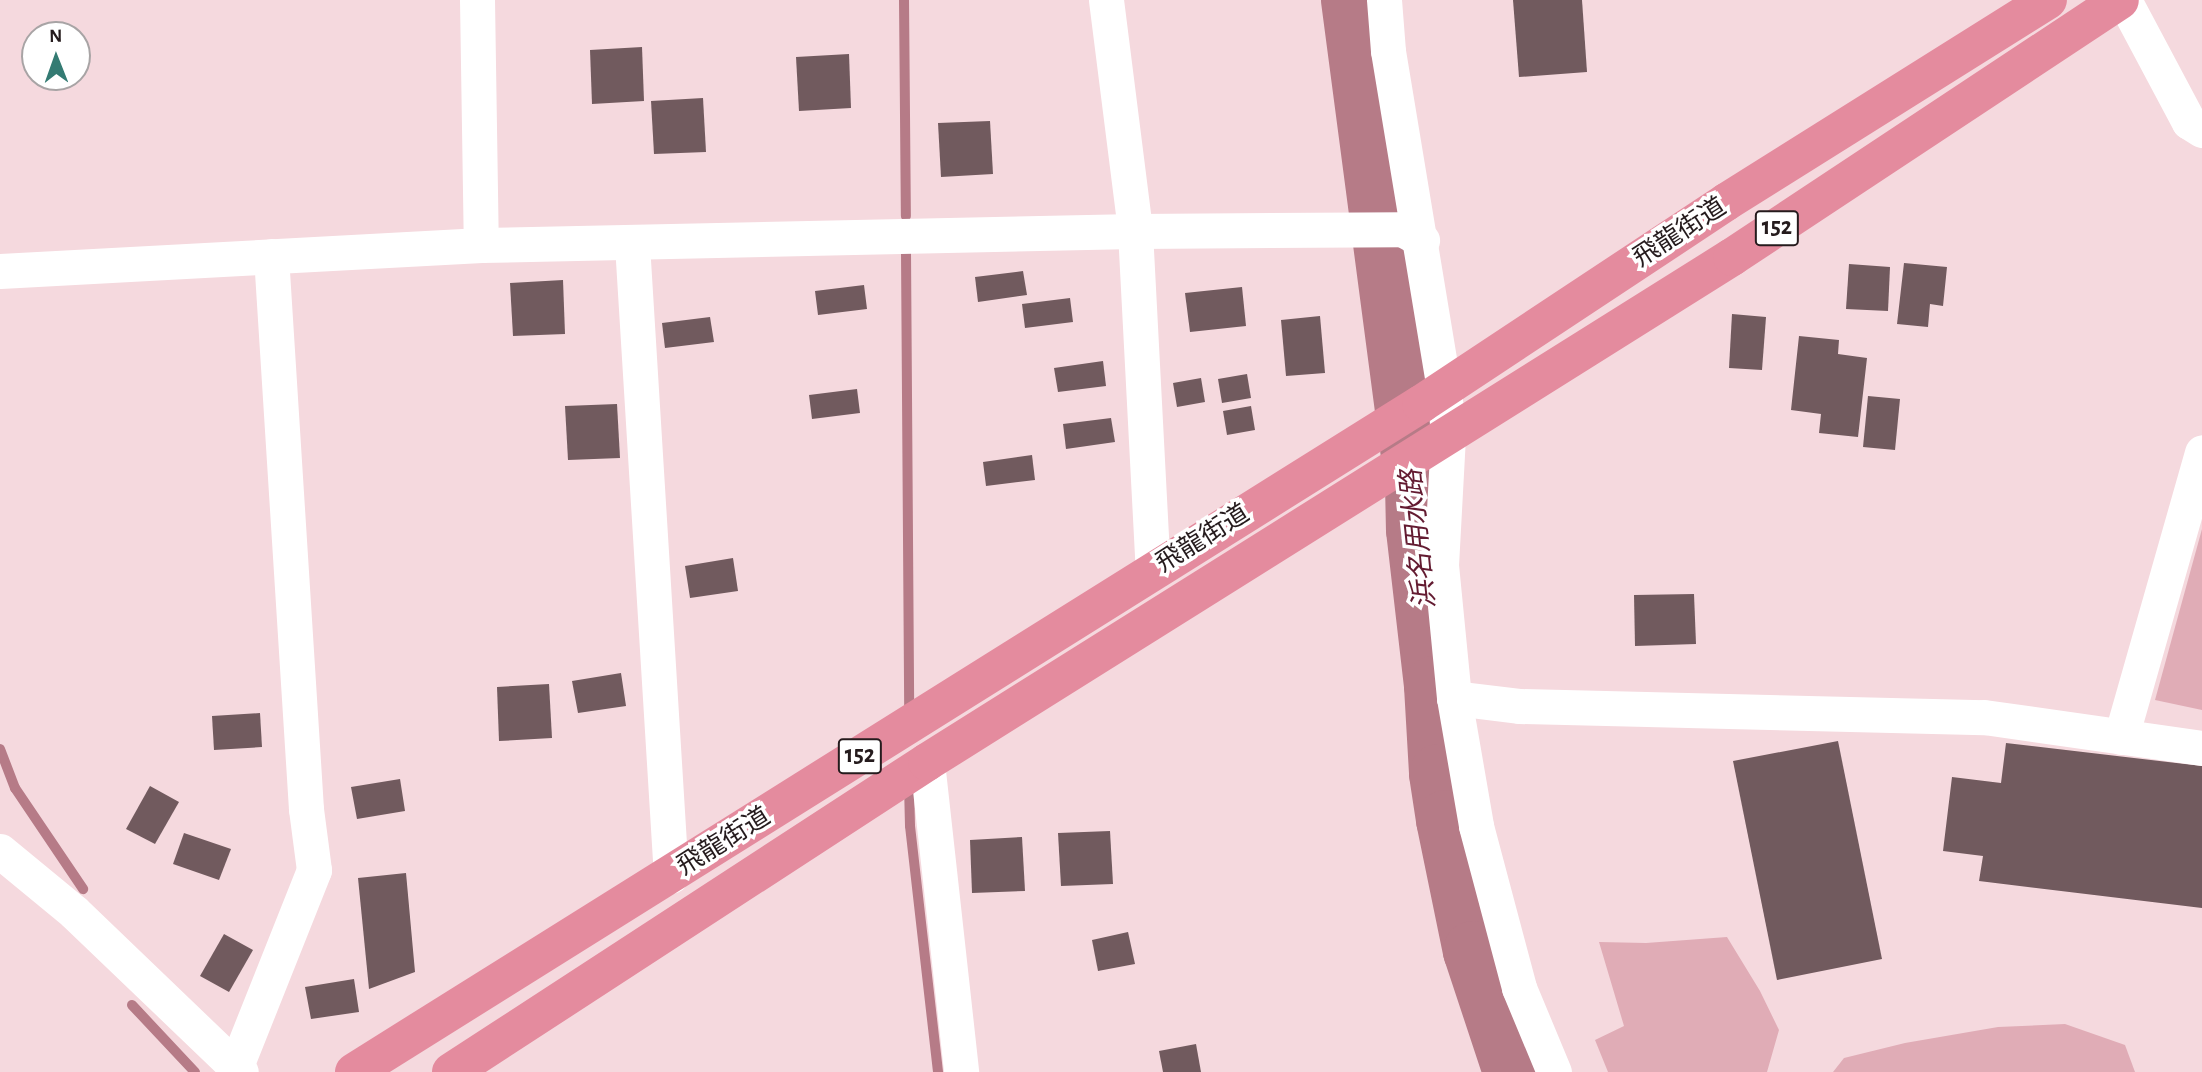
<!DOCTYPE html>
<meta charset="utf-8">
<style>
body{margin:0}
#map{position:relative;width:2202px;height:1072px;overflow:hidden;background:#f5d9de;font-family:"Alegreya Sans","Noto Sans JP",sans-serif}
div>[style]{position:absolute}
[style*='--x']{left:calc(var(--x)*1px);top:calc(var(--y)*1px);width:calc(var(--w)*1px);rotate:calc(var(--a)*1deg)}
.green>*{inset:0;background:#e0acb6}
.stream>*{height:10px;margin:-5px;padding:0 5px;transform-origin:5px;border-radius:5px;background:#b67b87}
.river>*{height:60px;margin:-30px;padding:0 30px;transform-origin:30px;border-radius:30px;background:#b67b87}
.building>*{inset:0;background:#715a5e}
.minor>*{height:35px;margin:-17.5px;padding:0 17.5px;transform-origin:17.5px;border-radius:17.5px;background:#fff}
.highway>*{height:38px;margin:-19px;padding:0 19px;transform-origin:19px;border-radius:19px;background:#e48b9e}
span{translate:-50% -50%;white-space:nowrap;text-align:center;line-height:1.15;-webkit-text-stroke:7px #fff;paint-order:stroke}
.shield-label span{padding:2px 5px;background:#fff;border:2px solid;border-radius:5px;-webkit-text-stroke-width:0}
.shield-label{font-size:24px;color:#251b1d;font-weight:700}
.street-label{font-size:26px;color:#251b1d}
.water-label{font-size:28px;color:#631b31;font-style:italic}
.north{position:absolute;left:21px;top:21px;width:70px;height:70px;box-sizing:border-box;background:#fff;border:2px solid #a8a4a5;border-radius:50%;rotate:359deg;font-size:19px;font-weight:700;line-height:28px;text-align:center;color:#251b1d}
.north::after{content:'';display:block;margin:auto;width:24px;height:32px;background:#347b73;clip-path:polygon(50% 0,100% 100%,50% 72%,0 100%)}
</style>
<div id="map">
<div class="green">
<div style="clip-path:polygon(2202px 529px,2202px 710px,2155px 700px)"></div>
<div style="clip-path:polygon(1727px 937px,1760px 991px,1779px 1030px,1767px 1072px,1608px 1072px,1595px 1040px,1624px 1026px,1599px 942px,1646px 943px)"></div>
<div style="clip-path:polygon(2065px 1024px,2125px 1045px,2135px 1072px,1833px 1072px,1844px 1058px,1905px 1043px,1998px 1027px)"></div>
</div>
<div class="stream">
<div style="--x:904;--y:0;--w:216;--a:89.5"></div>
<div style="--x:906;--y:252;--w:462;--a:89.6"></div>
<div style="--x:0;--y:749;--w:42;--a:69"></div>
<div style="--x:15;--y:788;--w:122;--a:56"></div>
<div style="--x:909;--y:785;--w:41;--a:88.6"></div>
<div style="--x:910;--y:826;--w:248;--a:83.5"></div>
<div style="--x:132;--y:1005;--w:92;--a:46.8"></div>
</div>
<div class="river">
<div style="--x:1351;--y:0;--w:488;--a:82.5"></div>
<div style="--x:1415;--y:484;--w:46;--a:88.8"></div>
<div style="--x:1416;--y:530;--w:157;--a:83.4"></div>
<div style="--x:1434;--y:686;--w:88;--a:86.7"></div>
<div style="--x:1439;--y:774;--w:47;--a:81.3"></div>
<div style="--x:1446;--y:820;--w:134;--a:78.4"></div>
<div style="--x:1473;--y:951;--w:127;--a:71.7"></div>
</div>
<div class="building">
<div style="clip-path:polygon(1513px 0,1582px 0,1587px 72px,1519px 77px)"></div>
<div style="clip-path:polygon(642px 47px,644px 101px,592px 104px,590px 50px)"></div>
<div style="clip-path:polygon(849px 54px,851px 108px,799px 111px,796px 57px)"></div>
<div style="clip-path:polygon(703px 98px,706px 152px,654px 154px,651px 101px)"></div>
<div style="clip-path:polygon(990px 121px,993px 174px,941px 177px,938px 123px)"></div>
<div style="clip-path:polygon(1904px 263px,1947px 267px,1943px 306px,1930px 304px,1928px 327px,1897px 324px)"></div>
<div style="clip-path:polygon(1849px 264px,1890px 267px,1888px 311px,1846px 309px)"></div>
<div style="clip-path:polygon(1023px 271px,1027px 295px,978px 302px,975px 277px)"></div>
<div style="clip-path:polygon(563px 280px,565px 334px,513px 336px,510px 283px)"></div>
<div style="clip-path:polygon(864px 285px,867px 309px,818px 315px,815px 291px)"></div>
<div style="clip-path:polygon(1242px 287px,1246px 326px,1190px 332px,1185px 293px)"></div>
<div style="clip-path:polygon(1070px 298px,1073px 322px,1025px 328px,1022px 304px)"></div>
<div style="clip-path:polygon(1732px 314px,1766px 317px,1762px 370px,1729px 368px)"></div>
<div style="clip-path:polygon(1320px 316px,1325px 373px,1286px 376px,1281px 320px)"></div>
<div style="clip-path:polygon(710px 317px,714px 342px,665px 348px,662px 323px)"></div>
<div style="clip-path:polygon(1799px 336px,1839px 340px,1838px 354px,1867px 358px,1858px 437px,1819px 433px,1821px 414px,1791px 410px)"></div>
<div style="clip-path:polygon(1103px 361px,1106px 386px,1058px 392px,1054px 368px)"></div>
<div style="clip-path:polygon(1247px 374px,1251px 398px,1222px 403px,1218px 379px)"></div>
<div style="clip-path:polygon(1201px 378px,1205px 402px,1177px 407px,1173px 383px)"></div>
<div style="clip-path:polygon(857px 389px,860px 413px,812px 419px,809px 395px)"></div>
<div style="clip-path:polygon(1868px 396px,1900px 399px,1895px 450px,1863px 447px)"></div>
<div style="clip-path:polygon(617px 404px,620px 458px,568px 460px,565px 406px)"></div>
<div style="clip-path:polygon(1251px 406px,1255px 430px,1227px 435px,1223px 411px)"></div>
<div style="clip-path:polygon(1111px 418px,1115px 442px,1066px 449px,1063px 424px)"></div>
<div style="clip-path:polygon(1032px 455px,1035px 480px,986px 486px,983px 462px)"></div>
<div style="clip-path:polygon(733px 558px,738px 591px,690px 598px,685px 566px)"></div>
<div style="clip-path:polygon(1694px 594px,1696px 644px,1635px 646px,1634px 595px)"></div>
<div style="clip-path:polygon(621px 673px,626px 706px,578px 713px,572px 681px)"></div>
<div style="clip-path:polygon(549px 684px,552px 738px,499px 741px,497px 687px)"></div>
<div style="clip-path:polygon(260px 713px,262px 747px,214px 750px,212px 716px)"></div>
<div style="clip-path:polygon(1838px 741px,1882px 959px,1777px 980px,1733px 761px)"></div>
<div style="clip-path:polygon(2006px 743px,2202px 766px,2202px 908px,1979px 881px,1983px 856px,1943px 851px,1952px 777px,2001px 783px)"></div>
<div style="clip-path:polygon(400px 779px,405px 811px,357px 819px,351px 787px)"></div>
<div style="clip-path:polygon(150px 786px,179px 802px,155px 844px,126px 829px)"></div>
<div style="clip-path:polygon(1110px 831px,1113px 884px,1061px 886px,1058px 833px)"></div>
<div style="clip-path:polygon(184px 833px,231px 849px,219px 880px,173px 864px)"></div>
<div style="clip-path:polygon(1022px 837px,1025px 891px,972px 893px,970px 840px)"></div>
<div style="clip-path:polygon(406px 873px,415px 972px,369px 989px,358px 878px)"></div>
<div style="clip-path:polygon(1128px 932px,1135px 964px,1098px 971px,1092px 940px)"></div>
<div style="clip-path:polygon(224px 934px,253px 950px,229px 992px,200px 976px)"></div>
<div style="clip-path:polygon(354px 979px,359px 1012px,311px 1019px,305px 987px)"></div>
<div style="clip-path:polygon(1196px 1044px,1201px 1072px,1163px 1072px,1159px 1051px)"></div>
</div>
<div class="minor">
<div style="--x:477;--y:0;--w:245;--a:89.1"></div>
<div style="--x:1106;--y:0;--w:233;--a:82.8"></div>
<div style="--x:1135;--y:231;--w:339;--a:87"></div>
<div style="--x:1384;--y:0;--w:51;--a:85.5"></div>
<div style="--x:1388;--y:51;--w:342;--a:80.6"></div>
<div style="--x:1444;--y:388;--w:48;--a:85.2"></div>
<div style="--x:1448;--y:436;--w:129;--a:93.1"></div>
<div style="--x:1441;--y:565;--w:134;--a:84.4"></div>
<div style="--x:1454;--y:698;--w:130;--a:80.2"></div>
<div style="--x:1476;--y:826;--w:168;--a:75.1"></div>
<div style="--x:1519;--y:988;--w:91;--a:67.4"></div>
<div style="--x:2124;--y:0;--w:138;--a:62"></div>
<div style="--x:2189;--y:122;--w:15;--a:32"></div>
<div style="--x:632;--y:244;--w:633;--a:86.47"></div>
<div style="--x:0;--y:271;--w:482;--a:-3.1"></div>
<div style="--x:481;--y:245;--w:654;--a:-1.23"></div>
<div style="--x:1135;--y:231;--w:267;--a:-0.4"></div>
<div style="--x:1402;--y:229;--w:23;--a:29"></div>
<div style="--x:1454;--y:698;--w:65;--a:7"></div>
<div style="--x:1519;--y:706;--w:465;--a:1.4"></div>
<div style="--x:1984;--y:717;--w:220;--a:8.1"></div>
<div style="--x:2121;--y:737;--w:296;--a:-74.1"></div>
<div style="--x:927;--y:762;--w:312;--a:83.7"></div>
<div style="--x:0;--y:851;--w:96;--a:39.5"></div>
<div style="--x:74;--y:912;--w:231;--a:43.8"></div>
<div style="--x:236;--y:1066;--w:211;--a:-68.3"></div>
<div style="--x:314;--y:870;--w:62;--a:-97.5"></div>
<div style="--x:306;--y:809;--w:554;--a:-93.62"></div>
</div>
<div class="highway">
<div style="--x:354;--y:1072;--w:1259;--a:-32.05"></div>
<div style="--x:1421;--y:404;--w:366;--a:-33.5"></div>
<div style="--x:1726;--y:202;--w:380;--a:-32.1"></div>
<div style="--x:451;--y:1072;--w:568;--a:-33.07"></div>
<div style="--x:927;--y:762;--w:950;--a:-32.1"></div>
<div style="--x:1732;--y:257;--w:465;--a:-33.5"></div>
</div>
<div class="shield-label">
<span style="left:1777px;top:228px">152</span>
<span style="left:860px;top:756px">152</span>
</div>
<div class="street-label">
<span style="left:1680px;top:233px;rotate:-33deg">飛龍街道</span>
<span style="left:1203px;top:539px;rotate:-32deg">飛龍街道</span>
<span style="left:724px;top:842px;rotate:-32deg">飛龍街道</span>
</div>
<div class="water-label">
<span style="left:1419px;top:539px;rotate:-96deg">浜名用水路</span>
</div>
<div class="north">N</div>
</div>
